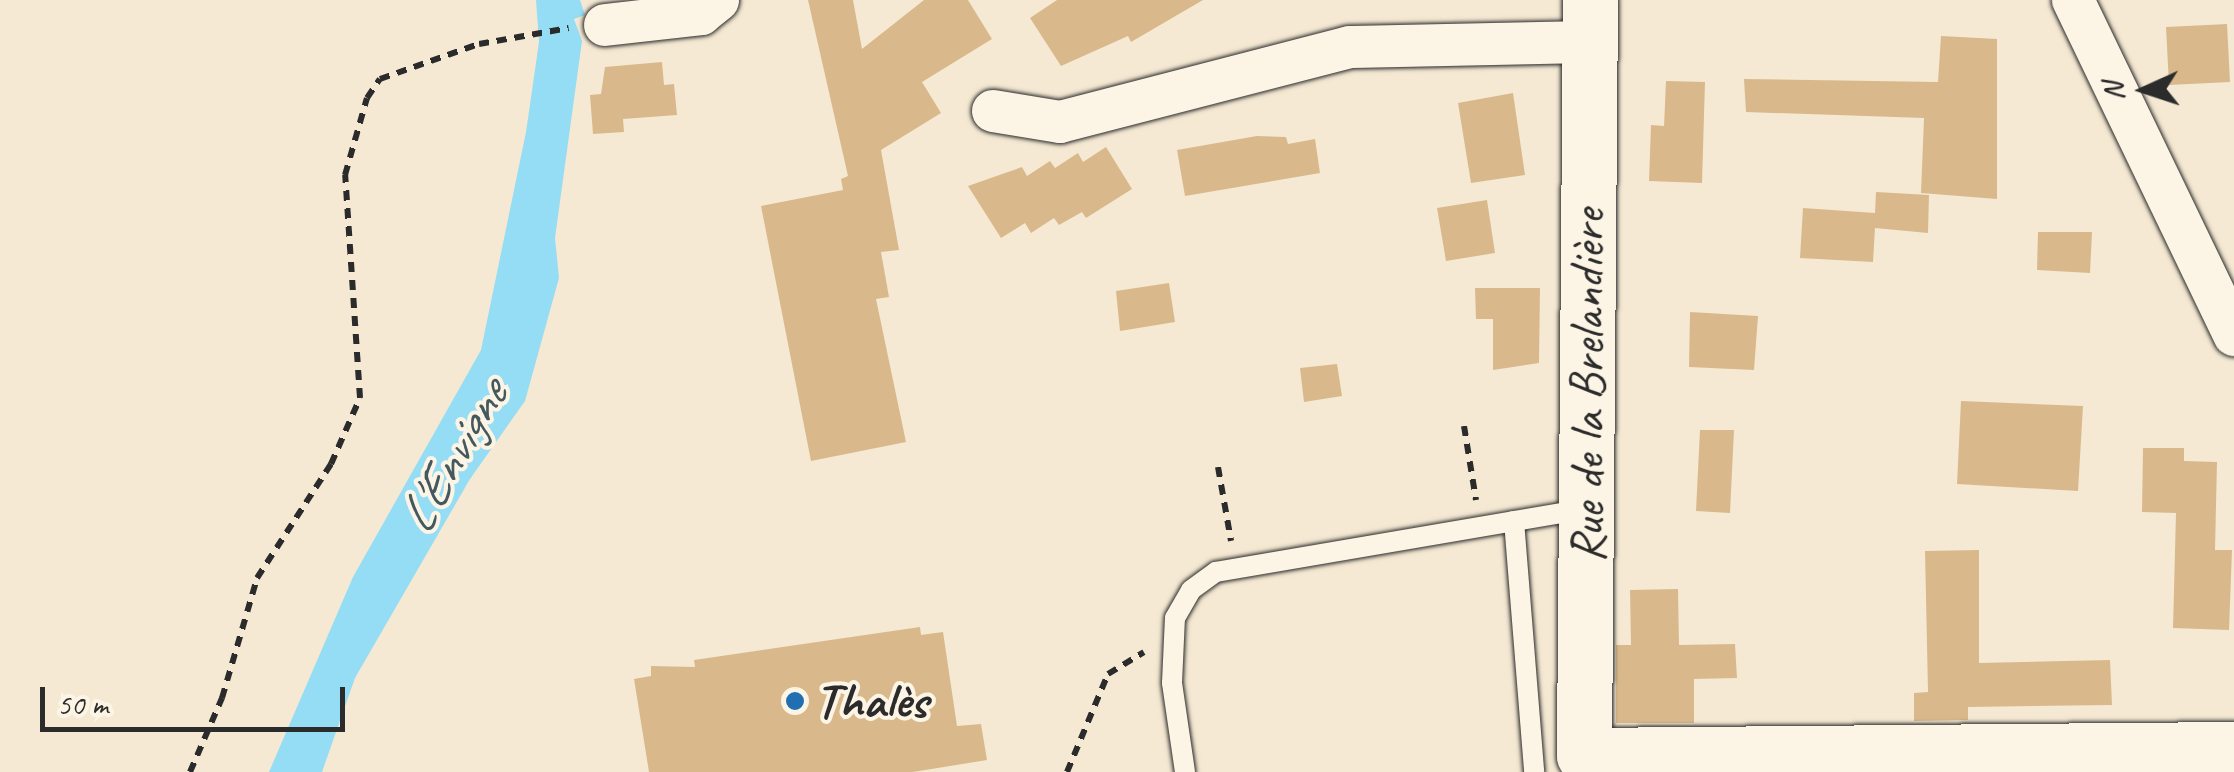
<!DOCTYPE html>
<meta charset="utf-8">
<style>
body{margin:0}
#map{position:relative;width:2234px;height:772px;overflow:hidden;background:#f5e9d3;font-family:Caveat,sans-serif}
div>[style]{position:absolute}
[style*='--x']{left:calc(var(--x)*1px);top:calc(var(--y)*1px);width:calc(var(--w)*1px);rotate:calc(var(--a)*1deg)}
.water>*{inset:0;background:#94ddf5}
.building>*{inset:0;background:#d9b98c}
.path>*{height:6px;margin-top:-3px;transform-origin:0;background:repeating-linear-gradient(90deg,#2b2b2b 0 10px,transparent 0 18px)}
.roads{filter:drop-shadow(0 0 2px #2b2b2b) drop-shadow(0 0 2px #2b2b2b)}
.lane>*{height:20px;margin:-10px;padding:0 10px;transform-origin:10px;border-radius:10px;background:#fcf5e5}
.street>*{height:42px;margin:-21px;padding:0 21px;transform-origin:21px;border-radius:21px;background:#fcf5e5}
.secondary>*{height:55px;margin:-27.5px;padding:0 27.5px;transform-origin:27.5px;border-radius:27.5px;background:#fcf5e5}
.dots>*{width:28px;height:28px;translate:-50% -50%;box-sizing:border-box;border:5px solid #fcf5e5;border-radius:50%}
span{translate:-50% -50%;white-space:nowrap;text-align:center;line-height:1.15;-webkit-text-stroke:8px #fcf5e5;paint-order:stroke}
.street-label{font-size:50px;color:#2b2b2b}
.poi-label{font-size:50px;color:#2b2b2b;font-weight:700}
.left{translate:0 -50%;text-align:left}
.water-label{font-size:52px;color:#45585e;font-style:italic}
.north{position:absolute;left:2094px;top:40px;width:100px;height:100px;-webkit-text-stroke:8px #fcf5e5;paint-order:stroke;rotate:267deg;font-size:28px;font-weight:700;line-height:40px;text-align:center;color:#2b2b2b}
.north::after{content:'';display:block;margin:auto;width:35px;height:45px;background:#2b2b2b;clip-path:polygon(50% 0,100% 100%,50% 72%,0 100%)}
.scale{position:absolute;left:40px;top:687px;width:305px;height:45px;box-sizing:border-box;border:5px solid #2b2b2b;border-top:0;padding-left:12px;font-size:30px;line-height:35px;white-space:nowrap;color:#2b2b2b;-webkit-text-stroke:8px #fcf5e5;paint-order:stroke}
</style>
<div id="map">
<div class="water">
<div style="clip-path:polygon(536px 0,580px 0,585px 15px,574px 19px,582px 41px,555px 238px,559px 278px,525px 401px,470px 479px,355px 678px,322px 772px,269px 772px,353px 577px,481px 350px,526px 132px,539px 42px)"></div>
</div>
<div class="building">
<div style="clip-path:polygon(808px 0,853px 0,862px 49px,924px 0,968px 0,992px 39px,922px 82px,941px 113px,881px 150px,899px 250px,881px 252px,889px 297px,876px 299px,906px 442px,811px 461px,761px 206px,843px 190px,841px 179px,848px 176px)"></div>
<div style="clip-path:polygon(1057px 0,1203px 0,1131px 42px,1128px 36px,1061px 66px,1030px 18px)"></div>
<div style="clip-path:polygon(2227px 24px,2230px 82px,2169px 85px,2166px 27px)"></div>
<div style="clip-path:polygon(1941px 36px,1997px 39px,1997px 199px,1921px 193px,1924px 118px,1746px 112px,1744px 79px,1938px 82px)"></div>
<div style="clip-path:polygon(662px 62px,664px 85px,674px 84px,677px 115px,623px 119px,624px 132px,593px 134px,590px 95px,601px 94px,605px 67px)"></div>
<div style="clip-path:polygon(1666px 81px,1705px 82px,1702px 183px,1649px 181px,1651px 125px,1664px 126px)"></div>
<div style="clip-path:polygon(1513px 93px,1525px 175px,1471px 183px,1458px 103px)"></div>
<div style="clip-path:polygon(1257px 136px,1286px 137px,1288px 144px,1315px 139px,1320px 173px,1185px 196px,1177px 150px)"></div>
<div style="clip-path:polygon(1106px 147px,1132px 189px,1086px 218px,1082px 212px,1059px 225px,1054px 218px,1031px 233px,1025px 223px,1001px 238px,968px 186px,1022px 167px,1027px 176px,1050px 161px,1055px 168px,1078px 153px,1083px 162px)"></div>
<div style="clip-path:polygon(1876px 192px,1929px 195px,1928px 233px,1875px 228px,1873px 262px,1800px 258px,1803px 208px,1875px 213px)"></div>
<div style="clip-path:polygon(1487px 200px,1495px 253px,1446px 261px,1437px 208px)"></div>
<div style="clip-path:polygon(2038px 232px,2092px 232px,2090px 273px,2037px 270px)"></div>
<div style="clip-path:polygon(1169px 283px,1175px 322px,1120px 331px,1116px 291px)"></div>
<div style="clip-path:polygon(1475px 288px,1540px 288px,1539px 363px,1493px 370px,1493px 319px,1476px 319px)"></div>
<div style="clip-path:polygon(1690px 312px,1758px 316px,1754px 370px,1689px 367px)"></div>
<div style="clip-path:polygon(1337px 364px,1342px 396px,1304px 402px,1300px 368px)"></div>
<div style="clip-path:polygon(1961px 401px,2083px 406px,2078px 491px,1957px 484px)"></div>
<div style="clip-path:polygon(1700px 430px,1734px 430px,1730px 513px,1696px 511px)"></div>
<div style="clip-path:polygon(2143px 448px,2184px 448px,2184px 461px,2217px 462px,2215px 550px,2232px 550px,2229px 630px,2173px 628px,2176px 513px,2142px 512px)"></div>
<div style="clip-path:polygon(1979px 550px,1979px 663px,2110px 660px,2112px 705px,1968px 707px,1968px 720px,1914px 721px,1914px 693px,1928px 692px,1925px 551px)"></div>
<div style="clip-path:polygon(1678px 589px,1679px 645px,1735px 644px,1737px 678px,1694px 679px,1694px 723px,1616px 723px,1616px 645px,1631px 645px,1630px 590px)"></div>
<div style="clip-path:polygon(920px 627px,921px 635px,943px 632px,957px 726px,981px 724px,987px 760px,913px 772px,649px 772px,634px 679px,651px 676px,651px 666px,695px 667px,694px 660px)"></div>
</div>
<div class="path">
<div style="--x:1464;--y:426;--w:75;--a:80.8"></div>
<div style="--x:1218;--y:467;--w:75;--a:80"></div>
<div style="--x:190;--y:772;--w:81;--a:-66.6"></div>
<div style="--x:222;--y:698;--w:125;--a:-73.7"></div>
<div style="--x:257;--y:578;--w:136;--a:-57"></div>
<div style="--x:331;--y:464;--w:72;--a:-66.3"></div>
<div style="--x:360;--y:398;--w:224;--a:-93.8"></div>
<div style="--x:345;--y:175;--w:80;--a:-74.1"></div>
<div style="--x:367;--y:98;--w:23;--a:-56"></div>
<div style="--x:380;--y:79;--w:105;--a:-19.5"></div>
<div style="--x:479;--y:44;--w:91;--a:-10.1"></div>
<div style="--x:1067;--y:772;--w:106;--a:-67.3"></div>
<div style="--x:1108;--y:674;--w:42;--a:-31.4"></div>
</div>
<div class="roads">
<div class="lane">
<div style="--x:1514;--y:521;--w:252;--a:85.4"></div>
<div style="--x:1185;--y:772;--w:90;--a:-98.3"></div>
<div style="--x:1172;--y:683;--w:65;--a:-87.4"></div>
<div style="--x:1175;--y:618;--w:32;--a:-60"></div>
<div style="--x:1191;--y:590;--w:31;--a:-36"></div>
<div style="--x:1216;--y:572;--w:374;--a:-9.7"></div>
</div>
<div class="street">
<div style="--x:2073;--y:0;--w:372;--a:64.3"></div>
<div style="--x:605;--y:25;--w:97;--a:-6.5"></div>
<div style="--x:701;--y:14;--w:22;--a:-39"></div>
<div style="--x:993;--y:111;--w:68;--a:9.3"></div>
<div style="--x:1060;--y:122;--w:300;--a:-14.5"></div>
<div style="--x:1350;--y:47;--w:239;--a:-1.2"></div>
</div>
<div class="secondary">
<div style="--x:1590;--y:0;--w:755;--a:90.46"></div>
<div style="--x:1584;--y:755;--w:650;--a:-0.53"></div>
</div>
</div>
<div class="dots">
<div style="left:795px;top:701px;background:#1f6fb2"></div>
</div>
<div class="street-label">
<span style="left:1587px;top:386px;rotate:-90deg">Rue de la Brelandière</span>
</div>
<div class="poi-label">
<span class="left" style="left:815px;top:701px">Thalès</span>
</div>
<div class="water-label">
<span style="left:453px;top:457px;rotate:-60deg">L'Envigne</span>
</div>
<div class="north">N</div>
<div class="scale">50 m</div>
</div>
